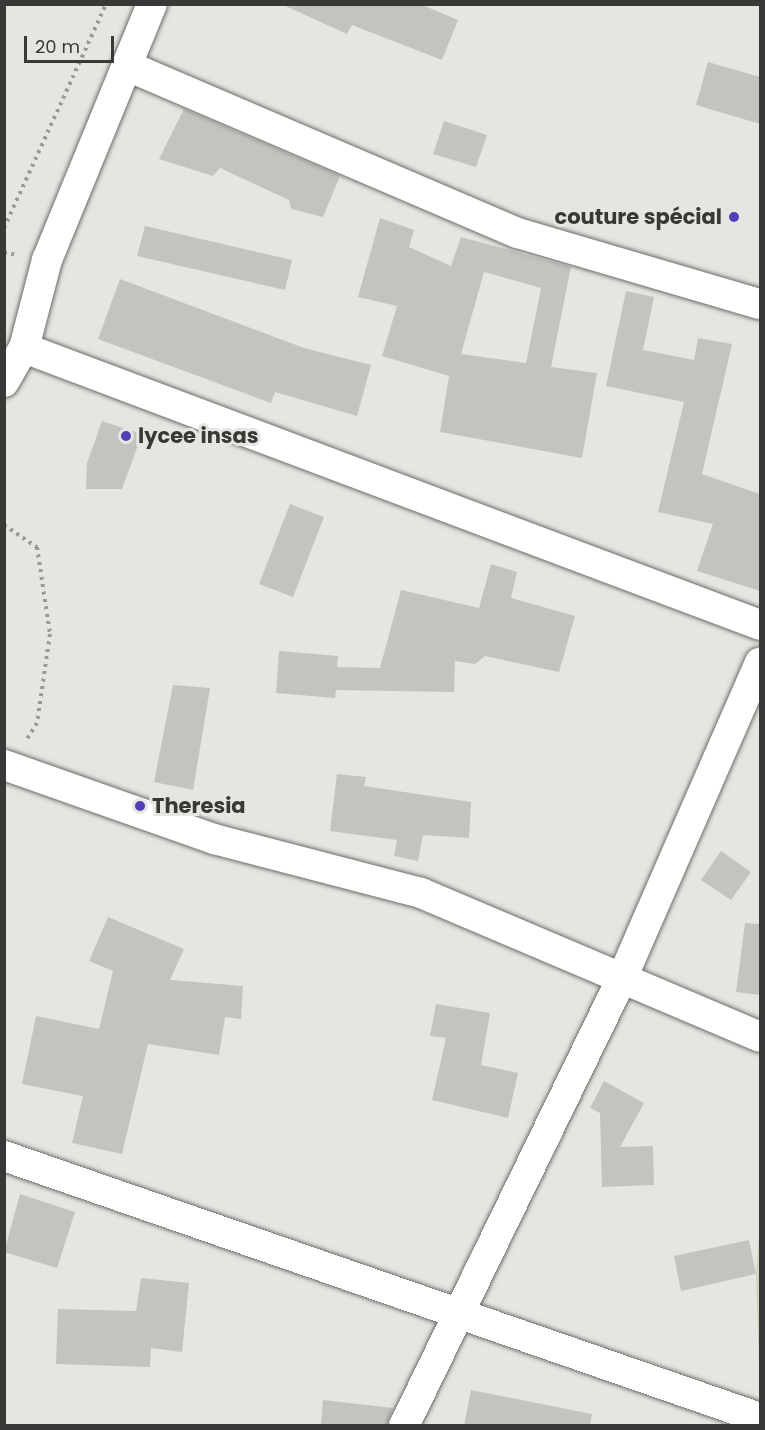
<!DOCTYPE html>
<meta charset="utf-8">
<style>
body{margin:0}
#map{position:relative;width:765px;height:1430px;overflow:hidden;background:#e5e6e1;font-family:Poppins,sans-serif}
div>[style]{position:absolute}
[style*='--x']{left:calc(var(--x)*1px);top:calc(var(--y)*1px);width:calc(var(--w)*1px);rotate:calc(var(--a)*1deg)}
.green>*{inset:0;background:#d0d4ba}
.building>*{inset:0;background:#c3c4bf}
.path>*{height:4px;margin-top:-2px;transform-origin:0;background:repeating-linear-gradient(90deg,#999996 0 3px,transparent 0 7.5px)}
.roads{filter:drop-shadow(0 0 2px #6c6d69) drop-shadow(0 0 2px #6c6d69)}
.street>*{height:30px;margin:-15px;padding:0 15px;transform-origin:15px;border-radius:15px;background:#fff}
.dots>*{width:16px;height:16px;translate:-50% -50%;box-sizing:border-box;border:3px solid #e5e6e1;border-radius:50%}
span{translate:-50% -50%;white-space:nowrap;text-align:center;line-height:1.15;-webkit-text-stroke:6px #e5e6e1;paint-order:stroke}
.poi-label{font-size:21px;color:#383836;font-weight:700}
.right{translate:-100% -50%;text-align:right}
.left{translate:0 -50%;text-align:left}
.frame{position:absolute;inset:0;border:6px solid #383836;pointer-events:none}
.scale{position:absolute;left:24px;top:36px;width:90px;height:27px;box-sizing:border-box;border:3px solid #383836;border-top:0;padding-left:8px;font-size:18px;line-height:21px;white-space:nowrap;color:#383836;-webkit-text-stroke:4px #e5e6e1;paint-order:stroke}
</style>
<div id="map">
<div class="green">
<div style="clip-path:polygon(759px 1234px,760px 1234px,760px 1403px,756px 1274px)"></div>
</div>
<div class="building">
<div style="clip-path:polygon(281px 4px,420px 4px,458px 20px,442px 60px,352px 25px,347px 34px)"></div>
<div style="clip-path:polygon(708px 62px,760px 77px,760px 124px,696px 105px)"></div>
<div style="clip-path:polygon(184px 109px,340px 176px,323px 217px,291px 209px,289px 200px,220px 168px,213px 176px,159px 159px)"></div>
<div style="clip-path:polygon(444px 121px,487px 135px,476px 167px,433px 154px)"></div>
<div style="clip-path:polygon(evenodd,380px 218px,414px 230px,409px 247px,451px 266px,461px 237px,571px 267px,551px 367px,597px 373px,582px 458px,440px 432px,449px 376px,382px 356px,397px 306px,358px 297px,380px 218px,484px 272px,541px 288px,526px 363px,461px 354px,484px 272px)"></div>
<div style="clip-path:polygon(145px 226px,292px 260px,285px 290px,137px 256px)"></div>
<div style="clip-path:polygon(120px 279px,304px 348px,371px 365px,357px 416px,275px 392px,271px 403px,98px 339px)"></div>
<div style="clip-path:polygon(626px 291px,654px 297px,643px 350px,694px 360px,698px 338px,732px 344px,702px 474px,760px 494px,760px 591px,697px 571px,713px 524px,658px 512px,684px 402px,606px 386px)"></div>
<div style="clip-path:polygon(102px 421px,142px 434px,122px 489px,86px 489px,87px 463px)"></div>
<div style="clip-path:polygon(290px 504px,324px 517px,293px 597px,259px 584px)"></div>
<div style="clip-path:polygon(491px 564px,517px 572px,511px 598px,575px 616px,559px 672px,485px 656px,475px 664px,455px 661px,454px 692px,336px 690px,335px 698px,276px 693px,279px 651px,338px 656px,337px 667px,380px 668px,401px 590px,479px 608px)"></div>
<div style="clip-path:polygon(173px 685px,210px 688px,193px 790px,154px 782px)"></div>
<div style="clip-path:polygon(337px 774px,366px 777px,364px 786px,471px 802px,469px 838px,423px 835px,418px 861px,394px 856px,397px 840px,330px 831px)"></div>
<div style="clip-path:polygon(721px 851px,751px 872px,731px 900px,701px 880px)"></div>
<div style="clip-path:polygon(108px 917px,184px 949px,170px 980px,243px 986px,241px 1019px,225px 1017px,219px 1055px,148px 1044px,122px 1154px,72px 1143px,83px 1096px,22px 1084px,36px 1016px,99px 1029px,113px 971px,89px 961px)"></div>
<div style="clip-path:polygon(745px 923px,760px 924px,760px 995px,736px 992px)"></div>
<div style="clip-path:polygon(436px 1004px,490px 1013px,481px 1065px,518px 1073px,508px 1118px,432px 1100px,446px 1038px,430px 1036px)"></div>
<div style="clip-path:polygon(604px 1081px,644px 1103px,620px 1147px,653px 1146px,654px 1185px,602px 1187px,600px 1113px,590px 1108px)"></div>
<div style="clip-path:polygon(20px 1194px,75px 1212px,57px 1268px,4px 1252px)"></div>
<div style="clip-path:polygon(749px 1240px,756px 1274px,681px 1291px,674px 1256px)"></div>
<div style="clip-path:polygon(141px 1278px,189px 1283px,182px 1352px,151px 1348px,150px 1367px,56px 1364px,58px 1309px,136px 1311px)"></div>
<div style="clip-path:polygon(471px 1390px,592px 1414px,590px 1425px,464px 1425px)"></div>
<div style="clip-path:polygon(323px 1400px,393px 1408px,387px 1425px,321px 1425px)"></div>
</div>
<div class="path">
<div style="--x:4;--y:228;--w:246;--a:-65.5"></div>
<div style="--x:4;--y:252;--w:13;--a:13"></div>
<div style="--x:4;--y:525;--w:40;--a:34"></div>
<div style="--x:37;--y:547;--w:88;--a:81.5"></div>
<div style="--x:50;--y:634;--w:90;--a:98.3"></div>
<div style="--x:37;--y:723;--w:22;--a:122"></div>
</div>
<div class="roads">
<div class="street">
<div style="--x:130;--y:67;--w:422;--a:23.2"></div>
<div style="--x:518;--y:233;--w:252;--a:16.4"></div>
<div style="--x:24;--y:348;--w:786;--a:20.62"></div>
<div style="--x:4;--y:382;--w:39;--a:-60"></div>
<div style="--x:24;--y:348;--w:91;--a:-75.4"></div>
<div style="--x:47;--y:260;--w:277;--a:-67.7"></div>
<div style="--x:4;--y:765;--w:223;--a:19.4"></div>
<div style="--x:214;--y:839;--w:214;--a:14.6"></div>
<div style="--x:421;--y:893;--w:368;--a:23"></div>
<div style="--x:4;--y:1156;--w:800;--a:19.11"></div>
<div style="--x:404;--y:1426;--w:500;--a:-64.05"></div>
<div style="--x:623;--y:976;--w:342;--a:-66.4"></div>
</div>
</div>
<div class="dots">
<div style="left:734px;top:217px;background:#503fb6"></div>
<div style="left:126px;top:436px;background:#503fb6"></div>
<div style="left:140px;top:806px;background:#503fb6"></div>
</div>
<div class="poi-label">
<span class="right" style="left:722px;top:217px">couture spécial</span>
<span class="left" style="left:138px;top:436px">lycee insas</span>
<span class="left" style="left:152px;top:806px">Theresia</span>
</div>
<div class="frame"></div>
<div class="scale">20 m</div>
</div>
